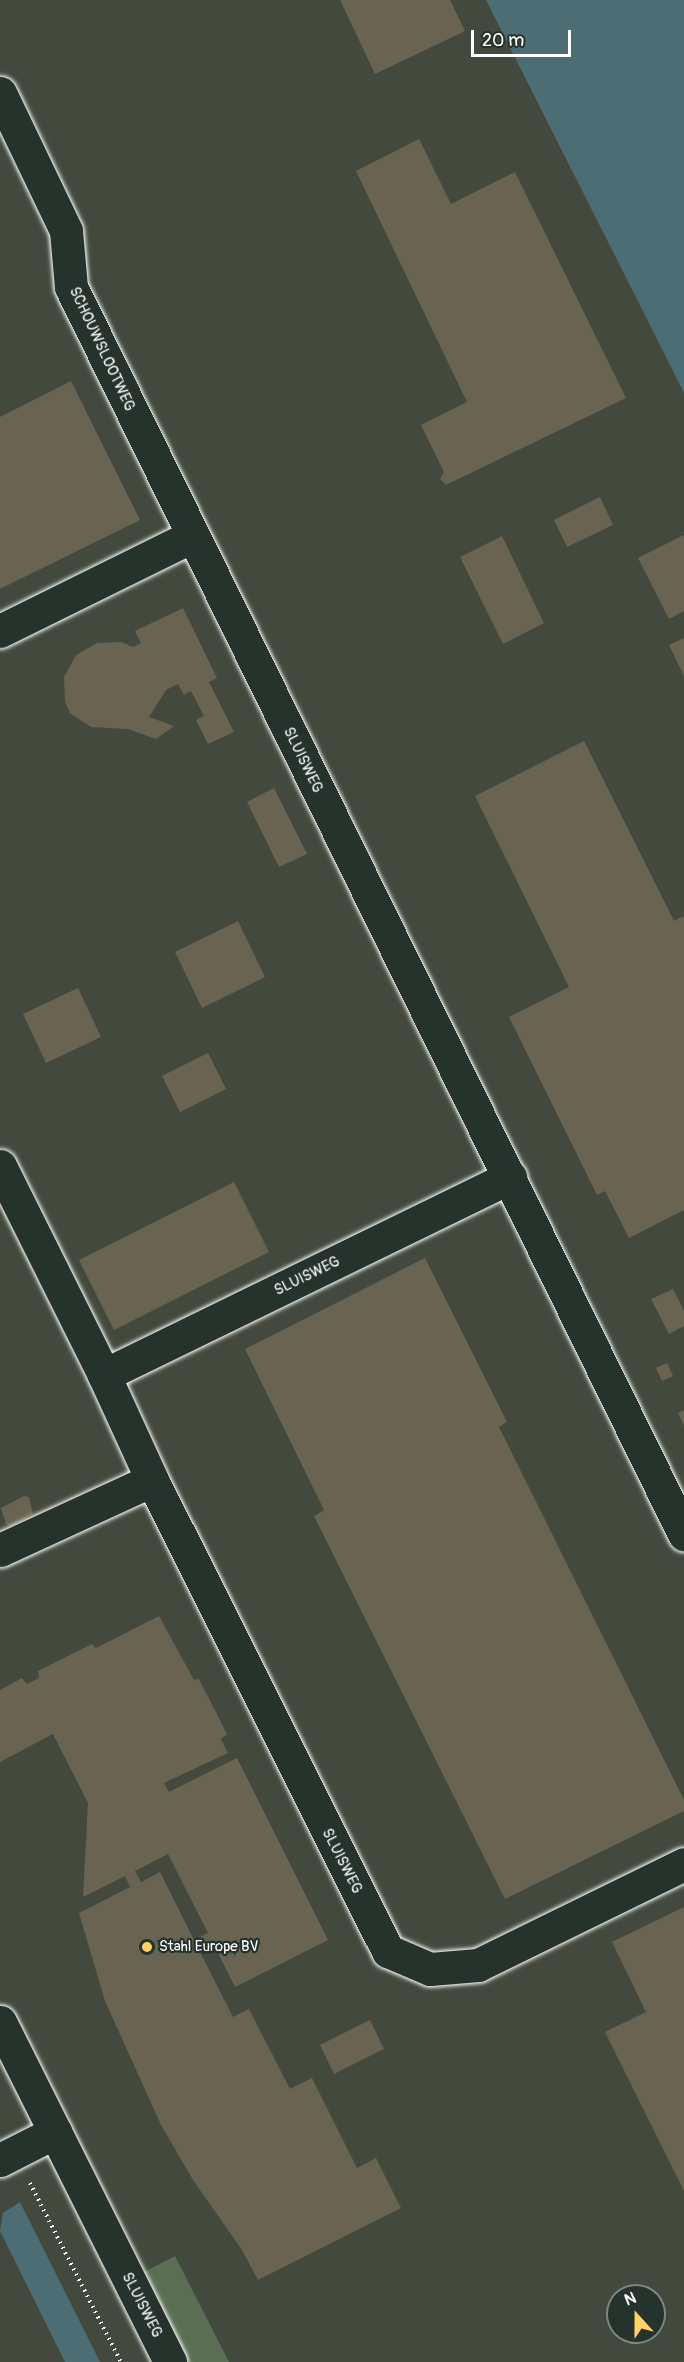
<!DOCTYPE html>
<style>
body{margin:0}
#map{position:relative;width:684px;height:2362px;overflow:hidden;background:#333d34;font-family:Pangolin,sans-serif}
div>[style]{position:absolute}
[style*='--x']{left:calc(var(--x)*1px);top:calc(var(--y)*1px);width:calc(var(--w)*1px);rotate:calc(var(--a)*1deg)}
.built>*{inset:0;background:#43493d}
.green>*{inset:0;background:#596e52}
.water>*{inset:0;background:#4c6d73}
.building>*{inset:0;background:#686451}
.path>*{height:4px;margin-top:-2px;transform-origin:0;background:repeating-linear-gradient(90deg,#fff 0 1.5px,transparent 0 6px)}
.roads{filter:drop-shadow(0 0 2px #fff) drop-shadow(0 0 2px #fff)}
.minor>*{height:33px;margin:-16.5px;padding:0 16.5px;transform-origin:16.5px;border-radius:16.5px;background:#26332d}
.tertiary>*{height:33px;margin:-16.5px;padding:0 16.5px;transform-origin:16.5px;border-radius:16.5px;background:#26332d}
.dots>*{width:16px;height:16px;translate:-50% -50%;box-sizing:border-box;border:3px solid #26332d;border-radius:50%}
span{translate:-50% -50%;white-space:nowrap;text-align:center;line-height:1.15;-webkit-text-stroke:4.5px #26332d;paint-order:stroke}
.street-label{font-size:15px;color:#fff}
.poi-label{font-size:15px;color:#fff}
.left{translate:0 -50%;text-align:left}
.north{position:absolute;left:606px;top:2284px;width:60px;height:60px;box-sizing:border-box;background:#26332d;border:2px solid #7d8581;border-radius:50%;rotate:339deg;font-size:16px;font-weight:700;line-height:24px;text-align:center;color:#fff}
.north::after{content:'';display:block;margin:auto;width:21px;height:27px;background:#ffd166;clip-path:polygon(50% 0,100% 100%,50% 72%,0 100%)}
.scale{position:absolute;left:471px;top:30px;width:100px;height:27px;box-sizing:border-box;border:3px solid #fff;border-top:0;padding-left:8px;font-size:18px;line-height:21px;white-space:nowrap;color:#fff;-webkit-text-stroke:4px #26332d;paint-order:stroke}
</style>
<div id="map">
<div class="built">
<div style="clip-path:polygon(evenodd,0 0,684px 0,684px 2362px,0 2362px,0 0,618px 2296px,654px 2296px,654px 2332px,618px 2332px,618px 2296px)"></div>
</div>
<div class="green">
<div style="clip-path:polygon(175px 2256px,229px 2362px,189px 2362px,144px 2272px)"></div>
</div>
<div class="water">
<div style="clip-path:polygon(486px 0,684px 0,684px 393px,665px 355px)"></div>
<div style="clip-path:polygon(20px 2202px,100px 2362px,65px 2362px,0 2231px,3px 2213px)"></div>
</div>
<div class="building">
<div style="clip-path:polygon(340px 0,450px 0,465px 31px,375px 74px)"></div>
<div style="clip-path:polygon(419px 139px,451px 204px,515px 172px,626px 398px,446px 485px,440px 479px,444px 472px,421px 425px,467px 402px,356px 171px)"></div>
<div style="clip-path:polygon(71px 381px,140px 520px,0 589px,0 417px)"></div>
<div style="clip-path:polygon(600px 497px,613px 525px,567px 547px,554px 520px)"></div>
<div style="clip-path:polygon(684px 535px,684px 611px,669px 619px,638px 558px)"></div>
<div style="clip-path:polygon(502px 536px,544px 623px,503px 644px,460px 557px)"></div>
<div style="clip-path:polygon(183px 608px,217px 678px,209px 682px,234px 732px,208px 744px,196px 720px,204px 716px,191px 691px,184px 695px,178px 684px,166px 690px,149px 717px,174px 726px,156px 739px,128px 729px,91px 727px,70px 713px,65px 702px,64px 677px,76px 655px,97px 643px,121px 642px,133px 647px,141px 643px,135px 631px)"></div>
<div style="clip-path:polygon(684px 638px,684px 676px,669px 645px)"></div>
<div style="clip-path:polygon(584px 741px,674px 921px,684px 916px,684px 1210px,629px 1238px,605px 1191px,597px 1195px,509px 1017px,569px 987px,475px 796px)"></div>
<div style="clip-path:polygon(274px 788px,307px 854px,279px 867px,247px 802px)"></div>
<div style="clip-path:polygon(238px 921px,265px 977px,202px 1008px,175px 952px)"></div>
<div style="clip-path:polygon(78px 988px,101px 1037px,46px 1063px,23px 1014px)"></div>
<div style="clip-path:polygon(208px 1053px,226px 1089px,180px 1112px,162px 1076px)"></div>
<div style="clip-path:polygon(234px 1182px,269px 1252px,114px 1330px,79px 1260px)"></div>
<div style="clip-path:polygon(425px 1258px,507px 1422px,499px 1427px,684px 1800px,684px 1811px,505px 1899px,314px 1516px,324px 1510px,245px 1349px)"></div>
<div style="clip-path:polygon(673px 1289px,684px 1311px,684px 1326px,669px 1334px,651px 1299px)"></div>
<div style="clip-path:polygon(667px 1363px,673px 1376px,662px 1381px,656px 1368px)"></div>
<div style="clip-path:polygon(684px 1410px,684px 1426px,678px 1413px)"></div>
<div style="clip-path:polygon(24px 1496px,29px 1497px,33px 1514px,11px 1526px,6px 1524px,1px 1508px)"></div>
<div style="clip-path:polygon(evenodd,159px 1616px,194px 1680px,199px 1679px,227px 1734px,221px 1739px,228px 1753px,164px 1783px,169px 1792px,237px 1758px,328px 1940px,235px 1987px,213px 1943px,199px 1950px,233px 2017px,249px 2009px,290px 2089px,312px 2078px,357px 2168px,376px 2158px,401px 2208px,258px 2280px,242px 2250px,193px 2180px,161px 2125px,105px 2001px,79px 1913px,130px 1887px,125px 1876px,83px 1897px,88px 1803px,53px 1734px,0 1762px,0 1690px,22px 1678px,27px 1684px,39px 1678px,38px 1671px,92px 1644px,96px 1648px,159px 1616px,168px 1854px,208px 1933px,194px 1940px,160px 1872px,141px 1882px,135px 1871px,168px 1854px)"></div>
<div style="clip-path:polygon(684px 1907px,684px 2191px,605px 2032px,646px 2012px,612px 1942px)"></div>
<div style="clip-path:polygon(370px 2020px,384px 2049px,334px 2074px,320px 2045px)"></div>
</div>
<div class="path">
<div style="--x:30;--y:2183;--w:201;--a:63.1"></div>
</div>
<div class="roads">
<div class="minor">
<div style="--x:0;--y:93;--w:153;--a:64.4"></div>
<div style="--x:66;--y:231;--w:56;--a:84.9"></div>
<div style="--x:71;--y:287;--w:1390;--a:63.82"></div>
<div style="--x:0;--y:631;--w:214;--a:-26.3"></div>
<div style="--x:0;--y:1166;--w:233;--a:63.5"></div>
<div style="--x:104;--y:1375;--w:115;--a:65.4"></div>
<div style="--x:152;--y:1480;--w:527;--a:63.39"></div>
<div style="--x:388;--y:1951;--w:46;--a:23.2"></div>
<div style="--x:430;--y:1969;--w:48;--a:-4.8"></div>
<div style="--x:478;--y:1965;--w:229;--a:-26.1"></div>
<div style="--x:104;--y:1375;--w:452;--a:-26"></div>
<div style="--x:0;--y:1550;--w:167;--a:-24.7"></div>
<div style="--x:0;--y:2160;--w:62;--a:-27"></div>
</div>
<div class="tertiary">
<div style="--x:0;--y:2022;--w:380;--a:63.4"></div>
</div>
</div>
<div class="dots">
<div style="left:147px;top:1947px;background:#ffd166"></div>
</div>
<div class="street-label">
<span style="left:102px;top:349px;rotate:65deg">SCHOUWSLOOTWEG</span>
<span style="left:303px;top:760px;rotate:64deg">SLUISWEG</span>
<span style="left:307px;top:1276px;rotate:-26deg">SLUISWEG</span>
<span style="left:342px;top:1861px;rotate:63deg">SLUISWEG</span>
<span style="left:142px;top:2305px;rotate:63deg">SLUISWEG</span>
</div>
<div class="poi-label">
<span class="left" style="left:159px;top:1947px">Stahl Europe BV</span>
</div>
<div class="north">N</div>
<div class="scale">20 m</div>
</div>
